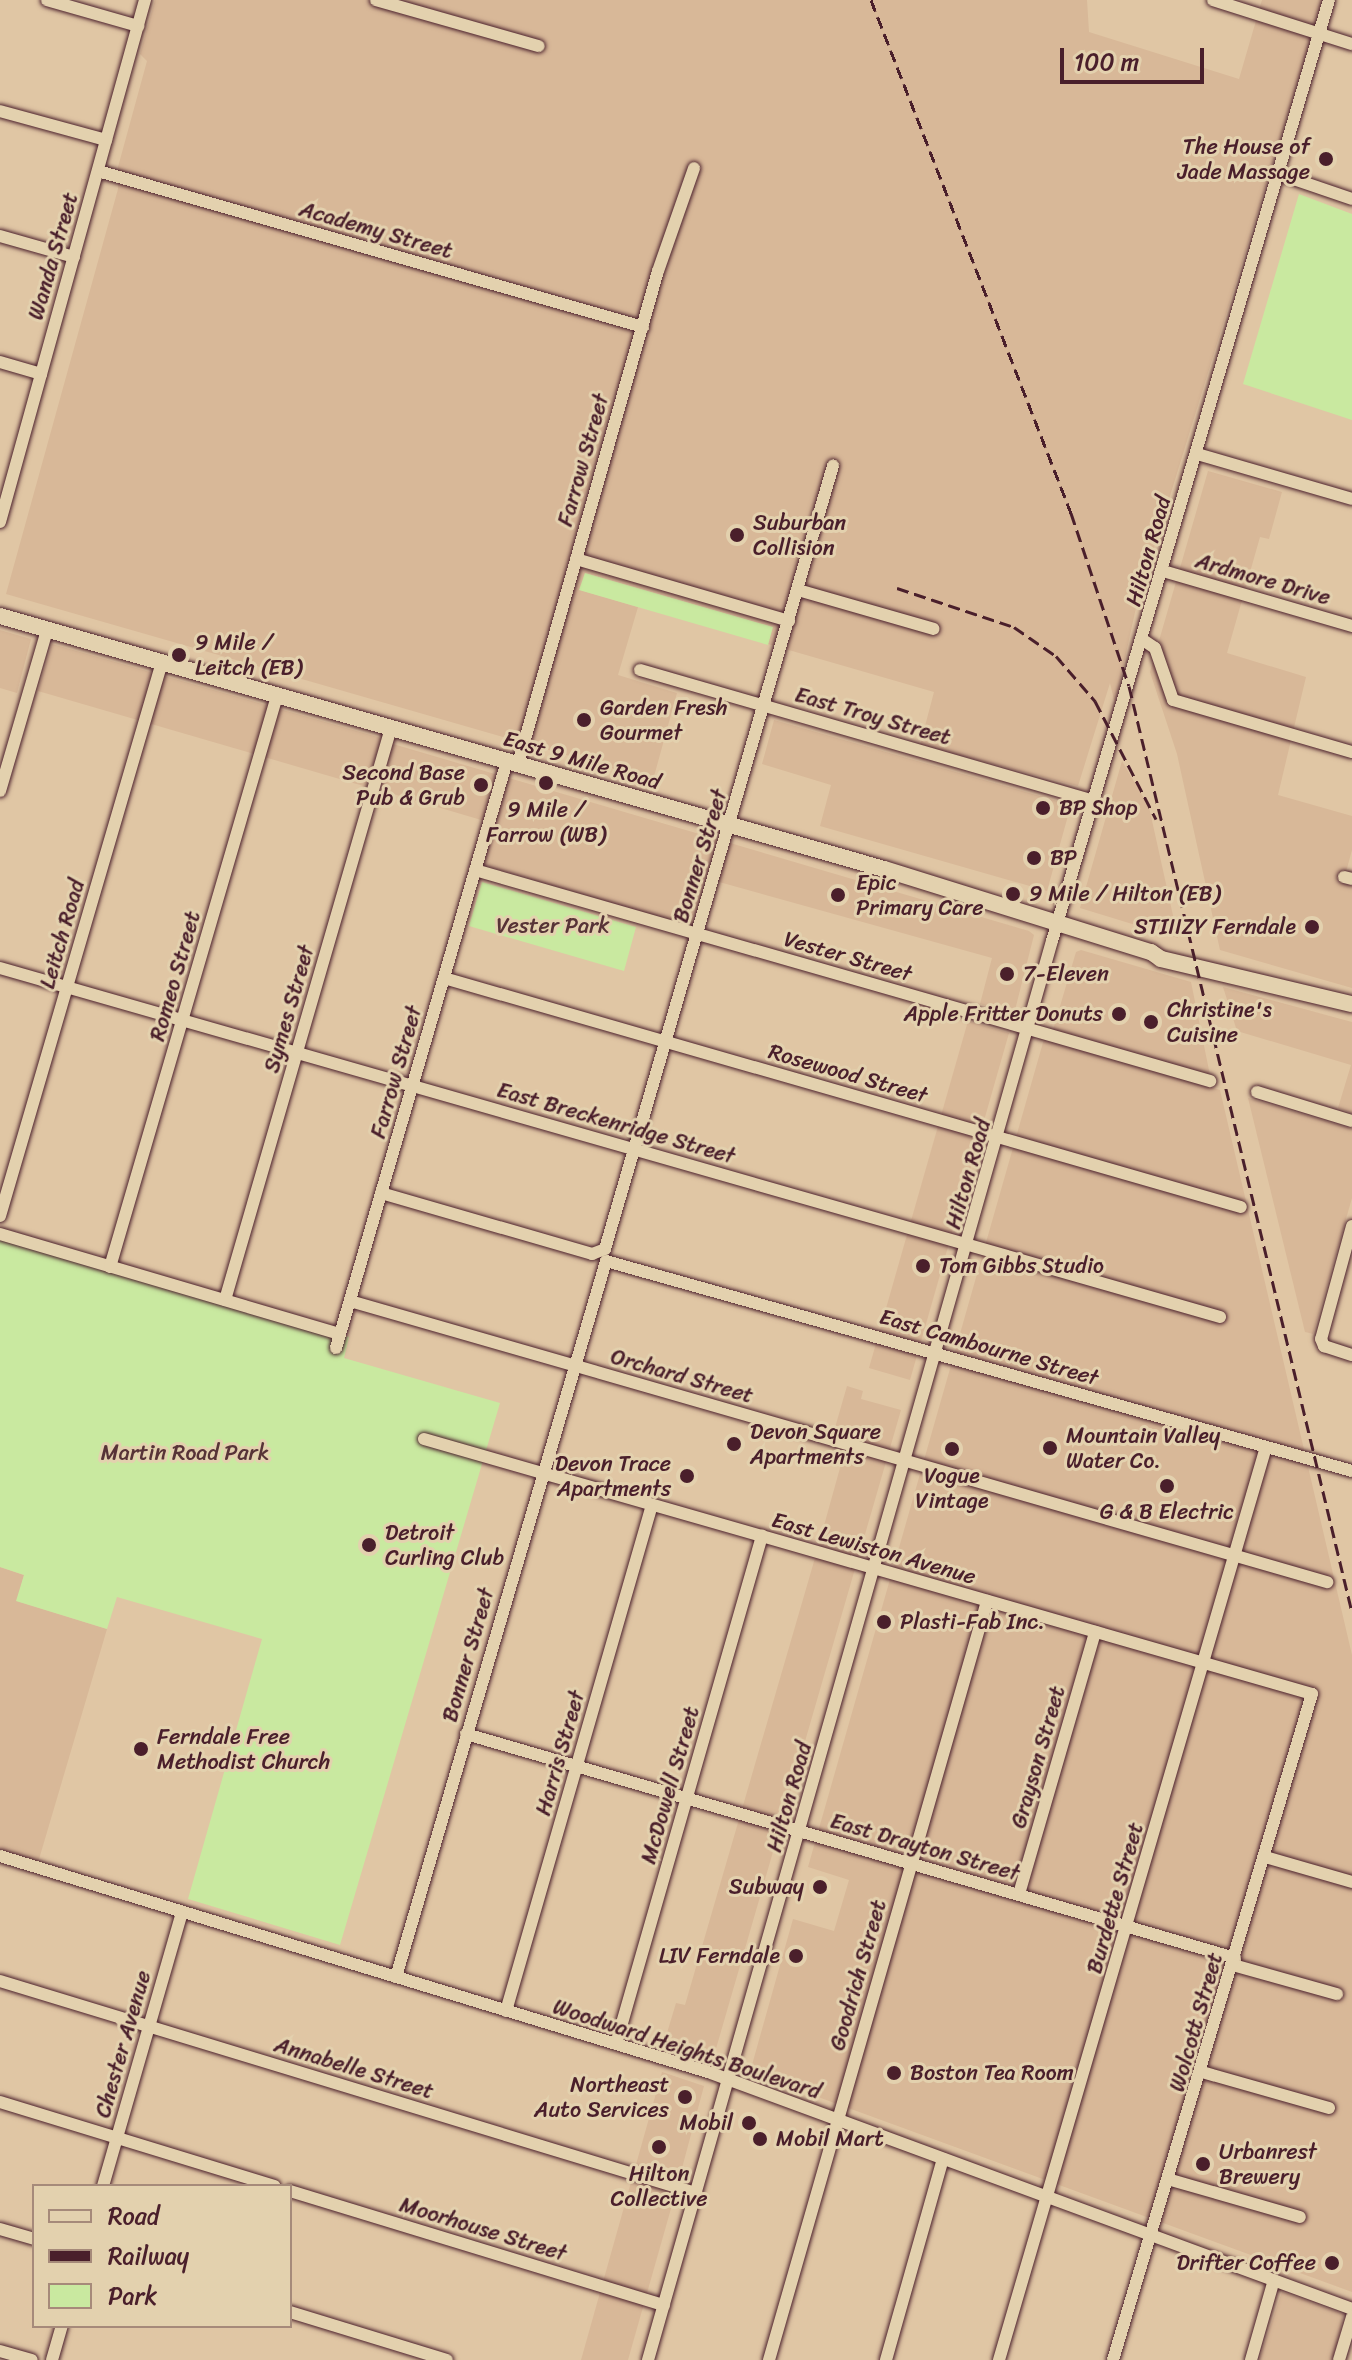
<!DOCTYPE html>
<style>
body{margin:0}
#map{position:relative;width:1352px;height:2360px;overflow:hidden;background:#e0c6a4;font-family:Sriracha,sans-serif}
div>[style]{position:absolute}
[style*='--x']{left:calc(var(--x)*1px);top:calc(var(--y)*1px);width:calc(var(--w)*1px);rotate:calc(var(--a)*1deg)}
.built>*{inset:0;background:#d8b898}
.green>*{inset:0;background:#c9e9a0}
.roads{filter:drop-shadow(0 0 2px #4a1f2b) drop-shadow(0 0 2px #4a1f2b)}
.minor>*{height:12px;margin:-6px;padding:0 6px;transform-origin:6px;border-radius:6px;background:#e3d1ae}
.major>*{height:16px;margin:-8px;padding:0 8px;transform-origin:8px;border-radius:8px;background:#e3d1ae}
.rail>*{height:3px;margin-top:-1.5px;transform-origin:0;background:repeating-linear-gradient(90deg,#4a1f2b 0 12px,transparent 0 18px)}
.dots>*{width:22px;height:22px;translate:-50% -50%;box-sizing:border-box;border:4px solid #e3d1ae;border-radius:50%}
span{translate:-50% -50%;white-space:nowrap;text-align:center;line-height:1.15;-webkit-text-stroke:6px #e3d1ae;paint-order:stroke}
.poi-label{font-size:22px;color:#4a1f2b}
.right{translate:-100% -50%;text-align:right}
.left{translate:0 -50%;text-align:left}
.street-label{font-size:22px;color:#4a1f2b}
.park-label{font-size:22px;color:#573337}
.legend{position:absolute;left:32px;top:2184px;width:260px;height:144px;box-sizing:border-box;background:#e3d1ae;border:2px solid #a68a7a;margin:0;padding:10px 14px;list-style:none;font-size:24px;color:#4a1f2b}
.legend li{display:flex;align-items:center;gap:16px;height:40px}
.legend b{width:40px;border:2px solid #a68a7a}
.scale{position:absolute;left:1060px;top:48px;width:144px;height:36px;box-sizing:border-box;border:4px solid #4a1f2b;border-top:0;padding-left:10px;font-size:24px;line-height:28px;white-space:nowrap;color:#4a1f2b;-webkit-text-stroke:6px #e3d1ae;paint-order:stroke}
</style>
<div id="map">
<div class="built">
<div style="clip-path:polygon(155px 0,1087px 0,1089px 32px,1239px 79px,1262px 0,1323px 0,1137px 603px,1115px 704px,1110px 683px,1078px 786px,920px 745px,934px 692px,768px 644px,772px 627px,585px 573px,580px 590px,638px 607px,618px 675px,677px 693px,653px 780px,6px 594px,118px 189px,118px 167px,147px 61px,140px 54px)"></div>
<div style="clip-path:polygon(1208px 471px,1282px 492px,1269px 539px,1260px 537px,1227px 653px,1306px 677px,1278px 795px,1352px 816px,1352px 850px,1343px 883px,1352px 886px,1352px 988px,1220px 950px,1177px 754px,1150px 672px)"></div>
<div style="clip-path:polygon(0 630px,31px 639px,17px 693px,0 688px)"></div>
<div style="clip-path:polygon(52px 644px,381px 738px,367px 787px,38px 691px)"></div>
<div style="clip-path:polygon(774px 720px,1071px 805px,1047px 891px,820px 826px,831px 785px,762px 764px)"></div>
<div style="clip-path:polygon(393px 744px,1029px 931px,1034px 935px,1014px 1014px,980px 1004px,992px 958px,712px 880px,697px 928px,477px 863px,488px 822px,380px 790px)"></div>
<div style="clip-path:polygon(1122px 761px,1149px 807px,1178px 938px,1080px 908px)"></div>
<div style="clip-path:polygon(1081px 950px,1191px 982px,1210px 1075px,1053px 1030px,1076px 952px)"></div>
<div style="clip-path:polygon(1223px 987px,1352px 1022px,1352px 1113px,1338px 1108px,1351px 1065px,1237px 1031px)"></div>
<div style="clip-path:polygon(968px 1021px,1009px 1033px,910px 1380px,869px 1368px)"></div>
<div style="clip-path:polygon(1044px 1039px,1220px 1090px,1352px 1655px,1352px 2292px,750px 2072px,793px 1919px,834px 1931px,849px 1880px,808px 1867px)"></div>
<div style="clip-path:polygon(1248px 1098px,1352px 1129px,1352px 1198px,1313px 1334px,1305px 1332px)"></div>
<div style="clip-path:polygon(847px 1386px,863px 1391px,861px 1399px,901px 1410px,713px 2059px,664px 2043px,676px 2003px,685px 2005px,815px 1558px,845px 1450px,830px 1445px)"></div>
<div style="clip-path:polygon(0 1567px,24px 1575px,17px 1601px,107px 1629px,37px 1866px,0 1855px)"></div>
<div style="clip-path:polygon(662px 2072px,704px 2086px,674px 2198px,628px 2360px,581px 2360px)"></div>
<div style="clip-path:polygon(1282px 2292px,1343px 2314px,1335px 2360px,1259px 2360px)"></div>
</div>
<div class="green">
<div style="clip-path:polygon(1299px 194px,1352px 214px,1352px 420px,1243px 384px)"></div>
<div style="clip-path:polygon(585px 573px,773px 627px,768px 645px,579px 590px)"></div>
<div style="clip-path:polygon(482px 882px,636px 927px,624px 971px,469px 926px)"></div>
<div style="clip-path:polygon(0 1235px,349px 1337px,344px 1358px,500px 1403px,340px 1945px,188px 1899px,262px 1639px,117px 1597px,107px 1629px,16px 1601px,24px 1575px,0 1567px)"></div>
</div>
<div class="roads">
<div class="minor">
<div style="--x:47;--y:0;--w:95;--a:15.9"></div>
<div style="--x:376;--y:0;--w:169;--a:15.8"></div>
<div style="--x:1213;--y:0;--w:146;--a:17.6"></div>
<div style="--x:0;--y:111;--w:110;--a:15.3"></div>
<div style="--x:98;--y:171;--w:567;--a:15.97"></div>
<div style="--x:1279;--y:174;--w:77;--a:18.9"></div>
<div style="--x:0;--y:236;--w:77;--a:15.8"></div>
<div style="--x:0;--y:362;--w:43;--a:16.3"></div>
<div style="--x:1197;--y:454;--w:161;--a:16.2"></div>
<div style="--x:0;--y:522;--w:542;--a:-74.48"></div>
<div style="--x:576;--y:559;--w:222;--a:16.2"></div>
<div style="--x:1163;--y:571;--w:197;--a:16.2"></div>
<div style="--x:798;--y:590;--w:141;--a:16"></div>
<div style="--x:1143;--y:640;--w:14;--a:34"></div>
<div style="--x:1155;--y:648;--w:55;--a:70.9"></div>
<div style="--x:1173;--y:700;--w:186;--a:16.2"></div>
<div style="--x:640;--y:670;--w:473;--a:16.1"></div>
<div style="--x:518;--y:764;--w:512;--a:-74.15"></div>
<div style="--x:658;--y:271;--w:109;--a:-70.7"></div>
<div style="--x:0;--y:791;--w:168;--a:-73.7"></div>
<div style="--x:475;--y:870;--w:765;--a:16.02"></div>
<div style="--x:1344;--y:877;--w:8;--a:14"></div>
<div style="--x:0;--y:968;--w:1269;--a:15.96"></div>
<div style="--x:444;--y:978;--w:829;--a:16.03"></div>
<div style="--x:1257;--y:1092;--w:99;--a:17"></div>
<div style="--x:381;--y:1193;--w:220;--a:16.1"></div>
<div style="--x:592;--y:1254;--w:14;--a:-21"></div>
<div style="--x:605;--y:1249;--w:816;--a:-73.77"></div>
<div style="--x:0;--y:1216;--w:577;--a:-73.7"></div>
<div style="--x:1352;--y:1226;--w:117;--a:105.3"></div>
<div style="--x:1321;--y:1339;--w:8;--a:67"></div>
<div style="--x:1324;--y:1346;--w:29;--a:18"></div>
<div style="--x:0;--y:1234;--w:354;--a:16.4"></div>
<div style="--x:110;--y:1267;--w:595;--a:-73.7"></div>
<div style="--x:225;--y:1300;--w:596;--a:-73.82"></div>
<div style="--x:350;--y:1301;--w:1017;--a:16.05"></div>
<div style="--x:336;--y:1348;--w:611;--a:-73.76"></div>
<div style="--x:424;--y:1439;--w:924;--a:16.02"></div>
<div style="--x:1312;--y:1694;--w:695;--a:106.64"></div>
<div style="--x:466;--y:1734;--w:801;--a:16.24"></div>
<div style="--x:0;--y:1856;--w:743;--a:16.97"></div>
<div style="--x:711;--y:2073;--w:683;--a:20.21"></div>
<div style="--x:1265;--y:1857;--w:91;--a:16"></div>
<div style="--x:1019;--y:1894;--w:273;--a:-73.8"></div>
<div style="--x:1233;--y:1965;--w:108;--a:15.6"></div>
<div style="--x:396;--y:1977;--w:746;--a:-73.65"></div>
<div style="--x:606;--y:1261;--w:775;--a:15.72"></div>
<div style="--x:0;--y:1981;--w:728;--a:16.94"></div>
<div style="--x:506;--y:2011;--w:527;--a:-73.91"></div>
<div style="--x:616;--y:2044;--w:529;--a:-73.97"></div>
<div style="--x:1202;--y:2072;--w:132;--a:15.8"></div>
<div style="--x:0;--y:2102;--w:287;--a:17"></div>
<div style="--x:1171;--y:2180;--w:134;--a:16"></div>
<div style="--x:103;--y:2186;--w:284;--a:-73.9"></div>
<div style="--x:290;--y:2191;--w:391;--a:17"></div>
<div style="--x:0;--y:2229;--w:35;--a:16"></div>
<div style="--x:290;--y:2312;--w:164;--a:17"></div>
<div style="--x:0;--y:2351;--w:33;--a:16"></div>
<div style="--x:52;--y:2360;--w:35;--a:-74"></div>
<div style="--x:648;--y:2360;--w:1475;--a:-74.11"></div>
<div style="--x:1052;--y:941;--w:981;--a:-73.6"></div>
<div style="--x:769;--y:2360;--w:790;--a:-73.97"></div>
<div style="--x:886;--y:2360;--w:209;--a:-74.2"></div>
<div style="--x:999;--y:2360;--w:951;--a:-73.7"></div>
<div style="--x:1251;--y:2360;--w:83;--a:-74"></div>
<div style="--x:1339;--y:2360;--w:45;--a:-73.2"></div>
</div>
<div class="major">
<div style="--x:0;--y:616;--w:919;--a:15.97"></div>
<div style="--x:884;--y:869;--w:280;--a:17.3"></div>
<div style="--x:1151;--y:952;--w:12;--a:35"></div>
<div style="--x:1161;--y:959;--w:196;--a:13.3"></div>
</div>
</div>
<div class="rail">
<div style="--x:871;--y:0;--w:551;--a:68.7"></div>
<div style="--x:1071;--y:513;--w:182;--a:71.5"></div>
<div style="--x:1129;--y:686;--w:952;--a:76.46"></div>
<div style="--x:897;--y:588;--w:123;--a:18.4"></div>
<div style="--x:1014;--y:627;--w:51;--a:34.6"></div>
<div style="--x:1056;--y:656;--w:60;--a:49.1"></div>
<div style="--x:1095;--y:701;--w:133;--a:62.7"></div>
</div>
<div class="dots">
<div style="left:1326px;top:159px;background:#4a1f2b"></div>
<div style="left:737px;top:535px;background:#4a1f2b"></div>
<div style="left:179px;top:655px;background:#4a1f2b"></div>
<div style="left:584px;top:720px;background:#4a1f2b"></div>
<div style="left:546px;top:783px;background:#4a1f2b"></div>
<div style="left:481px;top:785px;background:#4a1f2b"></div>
<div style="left:1043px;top:808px;background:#4a1f2b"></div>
<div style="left:1034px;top:858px;background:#4a1f2b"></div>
<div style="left:1013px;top:894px;background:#4a1f2b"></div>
<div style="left:838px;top:895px;background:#4a1f2b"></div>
<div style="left:1312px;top:927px;background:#4a1f2b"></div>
<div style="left:1007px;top:974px;background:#4a1f2b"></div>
<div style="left:1119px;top:1014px;background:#4a1f2b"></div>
<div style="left:1151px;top:1022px;background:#4a1f2b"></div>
<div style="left:923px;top:1266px;background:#4a1f2b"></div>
<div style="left:734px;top:1444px;background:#4a1f2b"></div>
<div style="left:1050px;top:1448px;background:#4a1f2b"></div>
<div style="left:952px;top:1449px;background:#4a1f2b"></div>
<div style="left:687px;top:1476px;background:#4a1f2b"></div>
<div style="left:1167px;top:1486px;background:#4a1f2b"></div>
<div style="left:369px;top:1545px;background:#4a1f2b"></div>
<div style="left:884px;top:1622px;background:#4a1f2b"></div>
<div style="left:141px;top:1749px;background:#4a1f2b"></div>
<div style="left:820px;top:1887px;background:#4a1f2b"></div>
<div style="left:796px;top:1956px;background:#4a1f2b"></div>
<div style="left:894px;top:2073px;background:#4a1f2b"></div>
<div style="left:685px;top:2097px;background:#4a1f2b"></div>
<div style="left:749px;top:2123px;background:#4a1f2b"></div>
<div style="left:760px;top:2139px;background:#4a1f2b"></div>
<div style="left:659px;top:2147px;background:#4a1f2b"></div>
<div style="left:1203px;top:2164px;background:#4a1f2b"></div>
<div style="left:1332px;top:2263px;background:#4a1f2b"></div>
</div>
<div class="poi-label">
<span class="right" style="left:1310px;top:159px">The House of<br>Jade Massage</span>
<span class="left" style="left:753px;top:535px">Suburban<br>Collision</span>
<span class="left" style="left:195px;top:655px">9 Mile /<br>Leitch (EB)</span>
<span class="left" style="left:600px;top:720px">Garden Fresh<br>Gourmet</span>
<span class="right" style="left:465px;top:785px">Second Base<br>Pub &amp; Grub</span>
<span class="left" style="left:1059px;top:808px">BP Shop</span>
<span style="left:546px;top:822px">9 Mile /<br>Farrow (WB)</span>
<span class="left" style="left:1050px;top:858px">BP</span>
<span class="left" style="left:856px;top:895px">Epic<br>Primary Care</span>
<span class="left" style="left:1029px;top:894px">9 Mile / Hilton (EB)</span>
<span class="right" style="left:1296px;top:927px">STIIIZY Ferndale</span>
<span class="left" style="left:1023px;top:974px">7-Eleven</span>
<span class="left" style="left:1167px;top:1022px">Christine's<br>Cuisine</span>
<span class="right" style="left:1103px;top:1014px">Apple Fritter Donuts</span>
<span class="left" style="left:939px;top:1266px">Tom Gibbs Studio</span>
<span class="left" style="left:750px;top:1444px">Devon Square<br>Apartments</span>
<span class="left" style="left:1066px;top:1448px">Mountain Valley<br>Water Co.</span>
<span class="right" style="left:671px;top:1476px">Devon Trace<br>Apartments</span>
<span style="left:952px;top:1488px">Vogue<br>Vintage</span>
<span style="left:1167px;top:1512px">G &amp; B Electric</span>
<span class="left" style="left:385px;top:1545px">Detroit<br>Curling Club</span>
<span class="left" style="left:900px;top:1622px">Plasti-Fab Inc.</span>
<span class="left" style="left:157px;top:1749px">Ferndale Free<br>Methodist Church</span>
<span class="right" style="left:804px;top:1887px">Subway</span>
<span class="right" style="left:780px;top:1956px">LIV Ferndale</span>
<span class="left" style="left:910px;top:2073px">Boston Tea Room</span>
<span class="right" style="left:669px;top:2097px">Northeast<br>Auto Services</span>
<span class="right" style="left:733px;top:2123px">Mobil</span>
<span class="left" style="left:776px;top:2139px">Mobil Mart</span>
<span class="left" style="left:1219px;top:2164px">Urbanrest<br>Brewery</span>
<span style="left:659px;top:2186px">Hilton<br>Collective</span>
<span class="right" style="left:1316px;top:2263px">Drifter Coffee</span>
</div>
<div class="street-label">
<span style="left:376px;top:230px;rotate:16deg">Academy Street</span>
<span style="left:53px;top:256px;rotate:-74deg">Wanda Street</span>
<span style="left:583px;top:460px;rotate:-74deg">Farrow Street</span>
<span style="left:1148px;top:551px;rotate:-74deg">Hilton Road</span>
<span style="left:1263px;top:579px;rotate:16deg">Ardmore Drive</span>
<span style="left:873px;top:716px;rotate:16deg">East Troy Street</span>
<span style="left:582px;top:760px;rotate:16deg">East 9 Mile Road</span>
<span style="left:700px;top:856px;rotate:-73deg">Bonner Street</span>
<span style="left:62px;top:934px;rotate:-74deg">Leitch Road</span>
<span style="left:848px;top:956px;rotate:16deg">Vester Street</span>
<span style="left:175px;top:976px;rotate:-74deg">Romeo Street</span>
<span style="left:289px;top:1009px;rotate:-74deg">Symes Street</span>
<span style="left:396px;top:1072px;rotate:-74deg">Farrow Street</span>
<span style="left:848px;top:1073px;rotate:16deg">Rosewood Street</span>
<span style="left:616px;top:1123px;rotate:16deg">East Breckenridge Street</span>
<span style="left:968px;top:1174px;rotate:-74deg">Hilton Road</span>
<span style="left:989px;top:1347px;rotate:16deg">East Cambourne Street</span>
<span style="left:682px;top:1376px;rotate:16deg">Orchard Street</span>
<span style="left:874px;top:1548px;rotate:16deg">East Lewiston Avenue</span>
<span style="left:468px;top:1655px;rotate:-74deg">Bonner Street</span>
<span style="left:560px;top:1753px;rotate:-74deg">Harris Street</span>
<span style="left:1038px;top:1757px;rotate:-74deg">Grayson Street</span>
<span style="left:670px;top:1785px;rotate:-74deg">McDowell Street</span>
<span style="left:789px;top:1797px;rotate:-74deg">Hilton Road</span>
<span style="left:925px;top:1847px;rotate:16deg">East Drayton Street</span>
<span style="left:1115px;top:1898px;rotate:-74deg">Burdette Street</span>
<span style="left:858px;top:1975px;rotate:-74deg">Goodrich Street</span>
<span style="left:1196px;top:2022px;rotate:-74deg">Wolcott Street</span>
<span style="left:123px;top:2044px;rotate:-74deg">Chester Avenue</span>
<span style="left:687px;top:2049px;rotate:18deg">Woodward Heights Boulevard</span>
<span style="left:354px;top:2068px;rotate:17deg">Annabelle Street</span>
<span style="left:483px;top:2229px;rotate:17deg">Moorhouse Street</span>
</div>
<div class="park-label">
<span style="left:553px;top:926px">Vester Park</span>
<span style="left:185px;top:1453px">Martin Road Park</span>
</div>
<ul class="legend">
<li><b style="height:10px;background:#e3d1ae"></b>Road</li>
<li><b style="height:10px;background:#4a1f2b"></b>Railway</li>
<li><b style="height:22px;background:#c9e9a0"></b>Park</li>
</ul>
<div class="scale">100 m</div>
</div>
